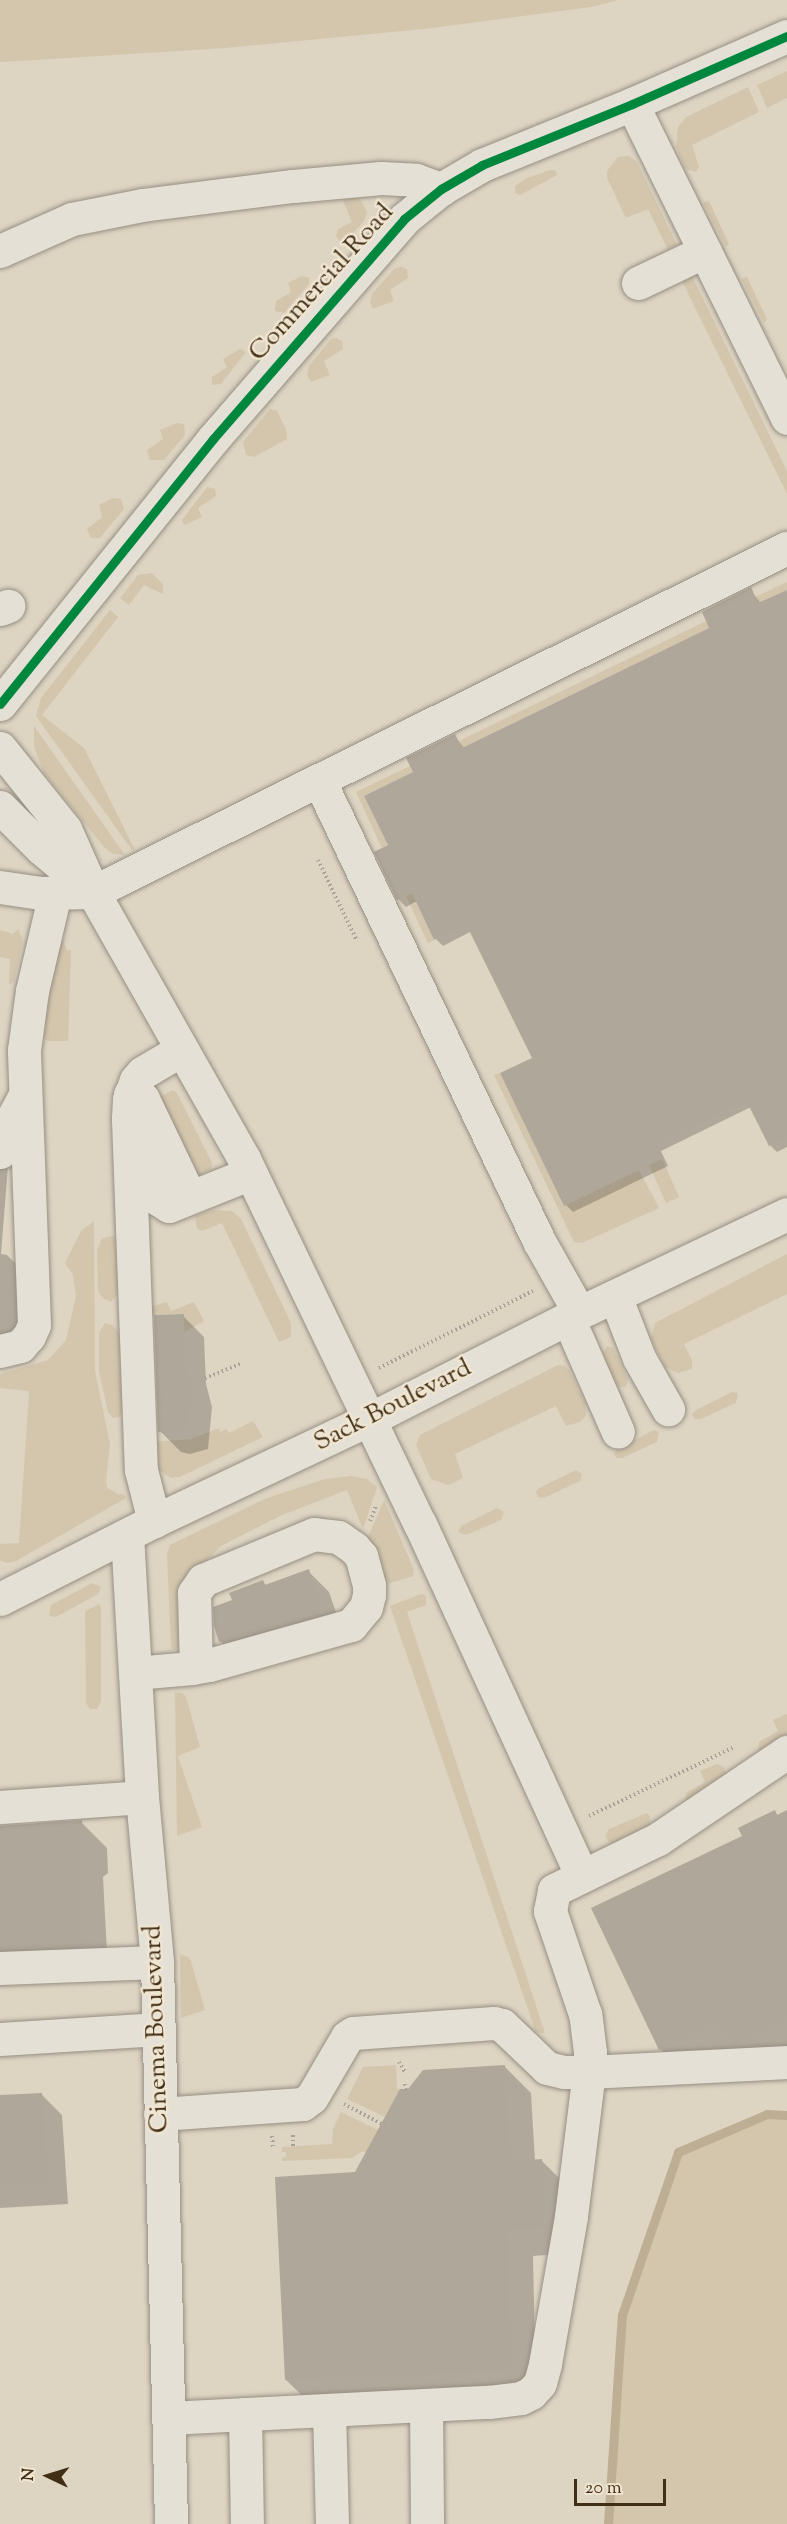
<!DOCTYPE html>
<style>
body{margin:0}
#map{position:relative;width:787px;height:2524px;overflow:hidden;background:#ddd4c2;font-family:"Sorts Mill Goudy",serif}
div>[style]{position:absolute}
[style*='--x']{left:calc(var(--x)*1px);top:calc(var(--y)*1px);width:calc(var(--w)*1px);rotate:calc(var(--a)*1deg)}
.green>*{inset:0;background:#d4c6ad}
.shadow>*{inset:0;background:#0003}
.stream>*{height:9px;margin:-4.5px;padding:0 4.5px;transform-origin:4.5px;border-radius:4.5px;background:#bdae94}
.building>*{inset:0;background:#afa79a}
.path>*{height:4px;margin-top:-2px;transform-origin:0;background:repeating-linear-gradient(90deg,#a7a299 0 1.5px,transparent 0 4.5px)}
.roads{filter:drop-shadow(0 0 2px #968f82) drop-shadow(0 0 2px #968f82)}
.minor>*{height:33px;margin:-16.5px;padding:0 16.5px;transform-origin:16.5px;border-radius:16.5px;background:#e5e0d6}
.cycleway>*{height:9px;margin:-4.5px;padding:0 4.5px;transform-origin:4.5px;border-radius:4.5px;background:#00873e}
span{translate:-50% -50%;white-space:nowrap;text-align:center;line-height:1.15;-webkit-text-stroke:5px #f0e5d0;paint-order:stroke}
.street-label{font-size:26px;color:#412e16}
.north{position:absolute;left:18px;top:2446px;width:60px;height:60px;-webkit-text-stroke:4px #f0e5d0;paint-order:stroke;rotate:274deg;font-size:16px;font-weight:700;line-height:24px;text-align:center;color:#412e16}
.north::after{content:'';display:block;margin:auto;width:21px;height:27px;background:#412e16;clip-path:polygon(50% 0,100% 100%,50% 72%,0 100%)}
.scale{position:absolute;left:574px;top:2479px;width:92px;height:27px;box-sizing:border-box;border:3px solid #412e16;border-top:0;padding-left:8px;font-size:18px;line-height:21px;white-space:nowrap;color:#412e16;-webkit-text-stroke:4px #f0e5d0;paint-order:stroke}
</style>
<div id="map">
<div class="green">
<div style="clip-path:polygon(0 0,618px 0,591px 7px,424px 29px,225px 48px,3px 62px,0 62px)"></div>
<div style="clip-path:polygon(787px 71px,787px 98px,767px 108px,757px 85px)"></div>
<div style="clip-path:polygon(748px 87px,759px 112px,692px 145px,699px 167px,696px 172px,685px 169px,676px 146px,678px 127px,686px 117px)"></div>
<div style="clip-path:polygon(629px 156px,637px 162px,677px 245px,668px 250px,648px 209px,626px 218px,607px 178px,607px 171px,618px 157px)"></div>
<div style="clip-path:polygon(550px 170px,555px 170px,557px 175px,520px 195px,515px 193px,515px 186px,525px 179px)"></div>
<div style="clip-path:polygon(348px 196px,360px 199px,367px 212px,364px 221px,347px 240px,340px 241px,336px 236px,338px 229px,352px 222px,343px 201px)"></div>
<div style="clip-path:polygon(709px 201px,729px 244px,726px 247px,704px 205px,704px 202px)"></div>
<div style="clip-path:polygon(402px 267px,407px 269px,408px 278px,390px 290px,394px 301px,373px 309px,370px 302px,372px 294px,395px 268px)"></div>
<div style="clip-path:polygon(691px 274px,787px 471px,787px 494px,683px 283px,682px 278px)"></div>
<div style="clip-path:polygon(302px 276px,309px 278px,309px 284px,284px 313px,275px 311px,276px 301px,291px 292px,288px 283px)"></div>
<div style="clip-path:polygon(747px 277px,767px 319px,764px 323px,742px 280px,742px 278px)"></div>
<div style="clip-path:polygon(336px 338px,342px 341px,343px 349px,324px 361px,330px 375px,311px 382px,307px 375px,309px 366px,331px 339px)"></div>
<div style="clip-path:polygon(240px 349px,246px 352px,221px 384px,212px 385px,212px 377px,227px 367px,223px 359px)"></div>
<div style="clip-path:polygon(270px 409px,277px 411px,287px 432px,287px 439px,254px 457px,246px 455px,243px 442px)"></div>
<div style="clip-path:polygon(177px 423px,184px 424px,185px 435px,164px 460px,150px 460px,147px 450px,163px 439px,160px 430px)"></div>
<div style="clip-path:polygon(207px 487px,215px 489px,216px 496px,198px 508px,202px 517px,184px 525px,182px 520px)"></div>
<div style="clip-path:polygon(113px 498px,121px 499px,124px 509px,100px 538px,91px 538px,87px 529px,102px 517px,99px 505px)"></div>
<div style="clip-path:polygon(152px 573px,163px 584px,163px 594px,144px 585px,129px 605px,120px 598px,138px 575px)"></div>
<div style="clip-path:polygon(787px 582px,787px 590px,758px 603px,755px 597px)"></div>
<div style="clip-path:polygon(110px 610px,118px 617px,42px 715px,84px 748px,135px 850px,132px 850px,36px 716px,41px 698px)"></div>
<div style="clip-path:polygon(706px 621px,709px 628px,462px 748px,459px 741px)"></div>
<div style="clip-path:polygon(34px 726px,125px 855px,113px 854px,104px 847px,44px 773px,34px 747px)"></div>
<div style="clip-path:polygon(410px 766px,413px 772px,364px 796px,388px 844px,382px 848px,356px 792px)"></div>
<div style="clip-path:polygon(412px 893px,434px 940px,428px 943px,406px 896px)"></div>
<div style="clip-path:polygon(18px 929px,23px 941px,14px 982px,9px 985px,10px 959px,0 957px,0 930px,13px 934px)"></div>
<div style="clip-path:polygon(63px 941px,67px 950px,71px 951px,68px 1041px,49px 1041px,44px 1039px,46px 1008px,53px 965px,58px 948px)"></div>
<div style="clip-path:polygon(500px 1073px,564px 1205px,639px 1170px,659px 1208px,582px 1243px,574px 1242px,494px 1075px)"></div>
<div style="clip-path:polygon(173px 1090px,177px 1093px,212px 1163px,212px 1169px,198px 1176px,182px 1168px,192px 1161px,184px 1147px,174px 1152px,154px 1100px)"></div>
<div style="clip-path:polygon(662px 1159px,679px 1197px,666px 1203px,649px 1165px)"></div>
<div style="clip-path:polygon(213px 1210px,232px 1211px,241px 1219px,291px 1323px,291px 1337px,279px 1342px,222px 1223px,202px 1231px,197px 1229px,195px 1216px)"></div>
<div style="clip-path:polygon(94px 1221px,95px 1371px,110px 1444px,106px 1481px,107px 1488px,118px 1494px,124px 1494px,126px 1498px,16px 1561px,7px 1563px,0 1560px,0 1544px,19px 1543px,29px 1391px,0 1388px,0 1374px,48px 1360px,66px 1340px,76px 1296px,73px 1275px,65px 1263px,81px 1231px)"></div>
<div style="clip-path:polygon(114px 1236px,118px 1241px,118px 1294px,111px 1302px,102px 1298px,98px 1290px,97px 1250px,102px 1238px)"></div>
<div style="clip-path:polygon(787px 1254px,787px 1294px,684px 1344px,692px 1360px,692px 1369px,678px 1373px,665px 1367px,651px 1339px,655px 1323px)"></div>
<div style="clip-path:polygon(167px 1302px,171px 1311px,194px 1302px,204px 1321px,184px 1332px,184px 1314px,143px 1315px,143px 1309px)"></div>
<div style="clip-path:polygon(105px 1323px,113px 1325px,121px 1336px,124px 1410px,119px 1417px,113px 1418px,108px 1412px,99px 1372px,99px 1333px)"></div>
<div style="clip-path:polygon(607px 1346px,613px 1348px,628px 1380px,626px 1387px,618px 1387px,602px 1355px)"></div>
<div style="clip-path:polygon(558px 1365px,565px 1366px,569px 1370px,585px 1402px,586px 1416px,580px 1422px,566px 1426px,556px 1406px,455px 1454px,463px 1478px,448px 1485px,431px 1479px,416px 1445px,420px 1435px)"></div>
<div style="clip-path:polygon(732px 1392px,738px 1393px,736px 1403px,701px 1419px,694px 1419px,692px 1414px,696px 1410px)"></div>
<div style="clip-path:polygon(253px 1421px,263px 1437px,180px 1477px,171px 1478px,157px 1469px,151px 1442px,191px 1439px,219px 1428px,220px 1432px,226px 1429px,229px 1433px)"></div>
<div style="clip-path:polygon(654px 1430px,659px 1432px,657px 1442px,622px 1458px,616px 1458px,614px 1453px,617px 1449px)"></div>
<div style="clip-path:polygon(576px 1470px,582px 1474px,580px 1481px,544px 1498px,538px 1497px,536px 1492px,539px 1488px)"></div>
<div style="clip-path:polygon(351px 1476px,367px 1479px,377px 1487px,363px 1529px,347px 1490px,280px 1516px,221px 1546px,188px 1580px,179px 1647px,174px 1650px,171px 1647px,167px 1554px,170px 1545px,267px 1498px,325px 1479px)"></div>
<div style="clip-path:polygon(384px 1500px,414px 1570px,413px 1576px,384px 1585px,368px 1545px,368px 1537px)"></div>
<div style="clip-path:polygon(497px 1508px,504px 1512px,501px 1520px,466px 1535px,458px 1532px,461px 1526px)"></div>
<div style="clip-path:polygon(92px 1583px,101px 1587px,98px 1594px,56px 1617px,49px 1616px,51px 1605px)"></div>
<div style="clip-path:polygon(421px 1594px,426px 1595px,426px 1605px,407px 1612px,545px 2033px,537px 2033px,535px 2030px,390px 1606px)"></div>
<div style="clip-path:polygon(99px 1604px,101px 1607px,101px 1701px,97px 1709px,90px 1709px,86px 1703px,85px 1611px)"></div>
<div style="clip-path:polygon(175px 1693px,182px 1693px,186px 1697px,200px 1747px,178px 1756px,202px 1827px,177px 1836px)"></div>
<div style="clip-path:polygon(787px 1714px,787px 1737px,760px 1751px,758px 1750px,759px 1742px,778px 1731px,773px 1720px)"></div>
<div style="clip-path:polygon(717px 1764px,724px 1767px,726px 1774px,688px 1802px,685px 1801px,686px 1793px,705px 1782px,700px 1771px)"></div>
<div style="clip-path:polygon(647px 1813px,650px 1816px,650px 1825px,613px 1843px,609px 1842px,605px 1836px,609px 1829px)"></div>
<div style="clip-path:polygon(180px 1954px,190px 1958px,205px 2010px,181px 2018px)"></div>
<div style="clip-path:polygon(396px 2065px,397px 2089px,400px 2089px,385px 2117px,347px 2099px,363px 2067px)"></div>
<div style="clip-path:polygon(341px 2112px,378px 2130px,367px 2152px,361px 2152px,352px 2158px,282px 2161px,282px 2158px,286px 2157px,286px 2152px,282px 2152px,282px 2147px,332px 2144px,333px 2129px)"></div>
<div style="clip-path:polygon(767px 2114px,787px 2115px,787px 2524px,608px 2524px,622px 2325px,678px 2152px)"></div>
</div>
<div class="shadow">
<div style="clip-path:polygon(750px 589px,761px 604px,787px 591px,787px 1147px,777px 1152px,770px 1145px,751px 1107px,661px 1151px,668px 1166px,573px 1212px,566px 1205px,534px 1058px,472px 931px,443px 946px,436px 939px,417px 901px,406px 907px,399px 900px,376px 852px,390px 845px,415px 773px,454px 735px,464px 748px,711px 629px)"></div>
<div style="clip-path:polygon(0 1131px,10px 1141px,1px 1254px,7px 1255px,33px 1281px,28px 1351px,0 1349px)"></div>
<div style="clip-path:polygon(183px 1316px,204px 1337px,206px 1384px,212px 1407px,208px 1449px,190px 1454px,181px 1452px,160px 1431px)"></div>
<div style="clip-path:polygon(308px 1571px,329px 1592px,342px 1630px,241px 1662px,220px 1641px,234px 1601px,263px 1582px,267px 1586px)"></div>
<div style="clip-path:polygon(775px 1812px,778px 1816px,787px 1812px,787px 2057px,687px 2075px,660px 2049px,744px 1836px)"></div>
<div style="clip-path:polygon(81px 1822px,107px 1848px,108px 1873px,103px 1877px,108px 1972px,0 1978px,0 1826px)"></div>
<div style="clip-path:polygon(504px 2066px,531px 2093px,535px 2161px,541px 2160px,568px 2187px,572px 2253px,533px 2256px,536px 2396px,313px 2406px,286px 2380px,356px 2174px)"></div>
<div style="clip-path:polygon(41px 2094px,62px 2115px,68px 2204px,0 2208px,0 2096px)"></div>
</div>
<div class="stream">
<div style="--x:608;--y:2524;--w:209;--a:-86.2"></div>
<div style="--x:622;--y:2315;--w:172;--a:-71"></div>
<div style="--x:678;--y:2152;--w:97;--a:-23.1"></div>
<div style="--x:767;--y:2114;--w:20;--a:3"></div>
</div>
<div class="building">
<div style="clip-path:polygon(751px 587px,758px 603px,787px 590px,787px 1137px,769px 1146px,746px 1100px,655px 1144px,662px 1159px,564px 1206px,500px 1073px,532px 1058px,466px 924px,434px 940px,412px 893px,397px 900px,374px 852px,388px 845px,364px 796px,413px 772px,406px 758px,455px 734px,462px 748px,709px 628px,702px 612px)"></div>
<div style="clip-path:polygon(184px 1314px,185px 1362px,191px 1385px,188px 1428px,168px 1433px,158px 1432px,154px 1315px)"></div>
<div style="clip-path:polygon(309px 1569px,322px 1609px,259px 1631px,248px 1635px,247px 1632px,219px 1642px,214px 1626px,213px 1607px,232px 1600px,229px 1593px,263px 1580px,265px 1585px)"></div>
<div style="clip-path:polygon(775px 1810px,777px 1815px,787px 1810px,787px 2018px,733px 2045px,719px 2021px,659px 2050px,591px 1908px,742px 1836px,738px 1828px)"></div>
<div style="clip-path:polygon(82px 1820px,82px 1847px,77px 1850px,83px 1946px,0 1949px,0 1826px)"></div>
<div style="clip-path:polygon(505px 2065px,510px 2161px,542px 2159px,546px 2227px,508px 2230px,510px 2370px,285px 2380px,275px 2177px,355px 2172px,400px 2089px,408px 2089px,423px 2070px)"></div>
<div style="clip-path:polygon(42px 2093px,47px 2184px,0 2186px,0 2095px)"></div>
</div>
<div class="path">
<div style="--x:318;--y:860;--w:88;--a:64.3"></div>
<div style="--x:379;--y:1368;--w:172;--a:-26.6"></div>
<div style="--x:201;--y:1380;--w:44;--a:-22.5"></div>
<div style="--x:370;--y:1521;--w:16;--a:-68"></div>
<div style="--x:589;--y:1816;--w:161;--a:-25.4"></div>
<div style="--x:399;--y:2062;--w:12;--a:59"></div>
<div style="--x:405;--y:2084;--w:8;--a:83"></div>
<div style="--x:344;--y:2104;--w:50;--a:27.6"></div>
<div style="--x:293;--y:2135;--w:11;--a:90"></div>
<div style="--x:272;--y:2136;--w:11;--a:85"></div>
</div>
<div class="roads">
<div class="minor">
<div style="--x:632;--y:104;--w:350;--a:63.7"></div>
<div style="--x:0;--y:251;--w:79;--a:-24"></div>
<div style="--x:72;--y:219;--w:71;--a:-11.3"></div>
<div style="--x:142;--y:205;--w:152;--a:-7.2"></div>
<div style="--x:293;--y:186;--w:88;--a:-5.2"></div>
<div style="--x:381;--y:178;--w:35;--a:3"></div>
<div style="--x:416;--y:180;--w:27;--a:20"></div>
<div style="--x:638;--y:283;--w:74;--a:-25.5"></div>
<div style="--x:0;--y:609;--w:9;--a:-21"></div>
<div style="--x:0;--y:704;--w:340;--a:-51.2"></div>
<div style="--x:213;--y:439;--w:291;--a:-49"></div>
<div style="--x:404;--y:219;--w:48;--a:-39"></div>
<div style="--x:441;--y:189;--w:48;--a:-30.3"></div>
<div style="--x:482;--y:165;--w:162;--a:-22.1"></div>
<div style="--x:632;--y:104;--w:169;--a:-23.7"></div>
<div style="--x:0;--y:748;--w:104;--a:51.3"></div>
<div style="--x:65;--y:829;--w:69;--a:66"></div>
<div style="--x:93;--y:892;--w:307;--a:60.5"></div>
<div style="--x:244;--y:1159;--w:405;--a:64.3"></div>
<div style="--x:420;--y:1524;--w:387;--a:65.3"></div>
<div style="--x:319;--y:780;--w:511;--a:64.49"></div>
<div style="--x:539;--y:1241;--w:81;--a:60.6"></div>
<div style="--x:0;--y:807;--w:59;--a:45"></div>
<div style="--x:42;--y:849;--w:59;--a:40.2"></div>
<div style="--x:0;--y:887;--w:40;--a:8.5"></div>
<div style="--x:40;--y:893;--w:53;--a:-1.1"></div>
<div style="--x:93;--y:892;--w:775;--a:-26.37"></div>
<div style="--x:181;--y:1050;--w:45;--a:149.5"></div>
<div style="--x:142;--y:1073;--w:9;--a:131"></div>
<div style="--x:136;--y:1080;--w:20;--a:110"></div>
<div style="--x:129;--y:1099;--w:20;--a:93"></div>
<div style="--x:128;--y:1119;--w:13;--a:72"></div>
<div style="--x:132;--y:1131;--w:73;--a:69.1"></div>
<div style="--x:158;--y:1199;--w:13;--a:32"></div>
<div style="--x:169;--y:1206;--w:88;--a:-21.9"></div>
<div style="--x:130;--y:1094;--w:5;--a:-11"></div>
<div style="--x:135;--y:1093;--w:10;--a:37"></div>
<div style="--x:143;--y:1099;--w:93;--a:64.5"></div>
<div style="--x:183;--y:1183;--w:12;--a:81"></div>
<div style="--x:185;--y:1195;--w:7;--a:124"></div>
<div style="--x:128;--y:1119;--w:351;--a:87.9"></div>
<div style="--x:141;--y:1470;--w:53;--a:75.7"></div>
<div style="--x:0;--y:1152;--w:31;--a:-71"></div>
<div style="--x:10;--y:1123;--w:30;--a:-62"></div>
<div style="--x:615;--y:1296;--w:66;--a:68.8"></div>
<div style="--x:639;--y:1358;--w:59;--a:60.4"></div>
<div style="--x:568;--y:1318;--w:124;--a:66.3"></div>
<div style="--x:0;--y:1351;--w:21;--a:-14"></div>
<div style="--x:20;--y:1346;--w:13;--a:-48"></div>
<div style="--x:29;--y:1336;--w:12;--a:-66"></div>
<div style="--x:34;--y:1325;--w:275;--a:-92.1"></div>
<div style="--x:24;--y:1050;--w:60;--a:-82.3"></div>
<div style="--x:32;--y:991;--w:101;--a:-76.8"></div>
<div style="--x:127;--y:1535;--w:262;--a:86.7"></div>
<div style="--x:142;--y:1797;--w:166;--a:84.8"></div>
<div style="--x:157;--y:1962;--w:562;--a:88.57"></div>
<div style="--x:0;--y:1599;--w:173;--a:-26.9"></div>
<div style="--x:154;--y:1521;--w:237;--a:-25.3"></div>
<div style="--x:368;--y:1420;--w:225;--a:-27"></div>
<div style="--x:568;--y:1318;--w:242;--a:-25.4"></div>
<div style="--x:135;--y:1673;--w:57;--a:-5"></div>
<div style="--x:192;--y:1668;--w:17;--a:-10"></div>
<div style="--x:209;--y:1665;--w:148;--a:-15.7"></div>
<div style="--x:351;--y:1625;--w:23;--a:-50"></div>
<div style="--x:366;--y:1607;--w:12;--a:-76"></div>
<div style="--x:369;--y:1595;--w:10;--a:-90"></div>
<div style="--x:369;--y:1585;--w:30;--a:-105"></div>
<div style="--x:361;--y:1556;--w:11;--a:-131"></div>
<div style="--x:354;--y:1548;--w:19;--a:-145"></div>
<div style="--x:338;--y:1537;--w:24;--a:-173"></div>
<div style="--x:314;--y:1534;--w:120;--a:157.5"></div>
<div style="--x:203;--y:1580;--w:16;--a:125"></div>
<div style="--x:194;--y:1593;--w:74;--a:88.5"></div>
<div style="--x:0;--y:1807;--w:142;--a:-4"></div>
<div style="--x:0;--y:1968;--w:157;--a:-2.2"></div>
<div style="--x:0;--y:2039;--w:159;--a:-3.6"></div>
<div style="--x:160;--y:2114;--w:143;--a:-4"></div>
<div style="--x:303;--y:2104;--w:11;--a:-38"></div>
<div style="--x:312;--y:2097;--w:69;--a:-59.7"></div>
<div style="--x:347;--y:2037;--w:7;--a:-34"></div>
<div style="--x:353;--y:2033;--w:141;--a:-4.1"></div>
<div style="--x:494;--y:2023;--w:8;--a:14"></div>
<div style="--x:502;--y:2025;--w:62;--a:43.7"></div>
<div style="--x:547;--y:2068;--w:17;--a:13"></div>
<div style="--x:564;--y:2072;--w:25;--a:0"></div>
<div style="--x:589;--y:2072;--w:20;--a:-87"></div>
<div style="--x:590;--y:2052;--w:38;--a:-97"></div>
<div style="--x:585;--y:2014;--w:109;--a:-108.8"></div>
<div style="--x:550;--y:1911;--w:21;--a:-79"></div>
<div style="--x:554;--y:1890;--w:116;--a:-26.1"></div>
<div style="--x:658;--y:1839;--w:156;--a:-34"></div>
<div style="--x:426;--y:2405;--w:119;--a:89.5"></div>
<div style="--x:329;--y:2410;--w:114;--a:88.5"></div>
<div style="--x:245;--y:2414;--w:110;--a:89"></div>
<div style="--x:168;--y:2418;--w:321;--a:-2.9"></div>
<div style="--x:489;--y:2402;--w:32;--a:-7"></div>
<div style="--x:521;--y:2398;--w:11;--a:-27"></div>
<div style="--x:531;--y:2393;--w:13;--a:-48"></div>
<div style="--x:540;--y:2383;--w:20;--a:-75"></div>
<div style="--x:545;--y:2364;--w:150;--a:-80"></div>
<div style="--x:571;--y:2216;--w:145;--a:-82.9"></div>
<div style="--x:589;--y:2072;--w:198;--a:-2.9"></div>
</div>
</div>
<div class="cycleway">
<div style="--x:0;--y:704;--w:340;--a:-51.2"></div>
<div style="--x:213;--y:439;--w:291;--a:-49"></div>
<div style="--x:404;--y:219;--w:48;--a:-39"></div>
<div style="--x:441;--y:189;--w:48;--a:-30.3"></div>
<div style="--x:482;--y:165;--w:162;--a:-22.1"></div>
<div style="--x:632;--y:104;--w:169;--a:-23.7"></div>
</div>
<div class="street-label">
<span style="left:322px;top:283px;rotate:-48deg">Commercial Road</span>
<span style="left:393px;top:1406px;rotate:-27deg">Sack Boulevard</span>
<span style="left:157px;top:2029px;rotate:-92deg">Cinema Boulevard</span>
</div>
<div class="north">N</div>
<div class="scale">20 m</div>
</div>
